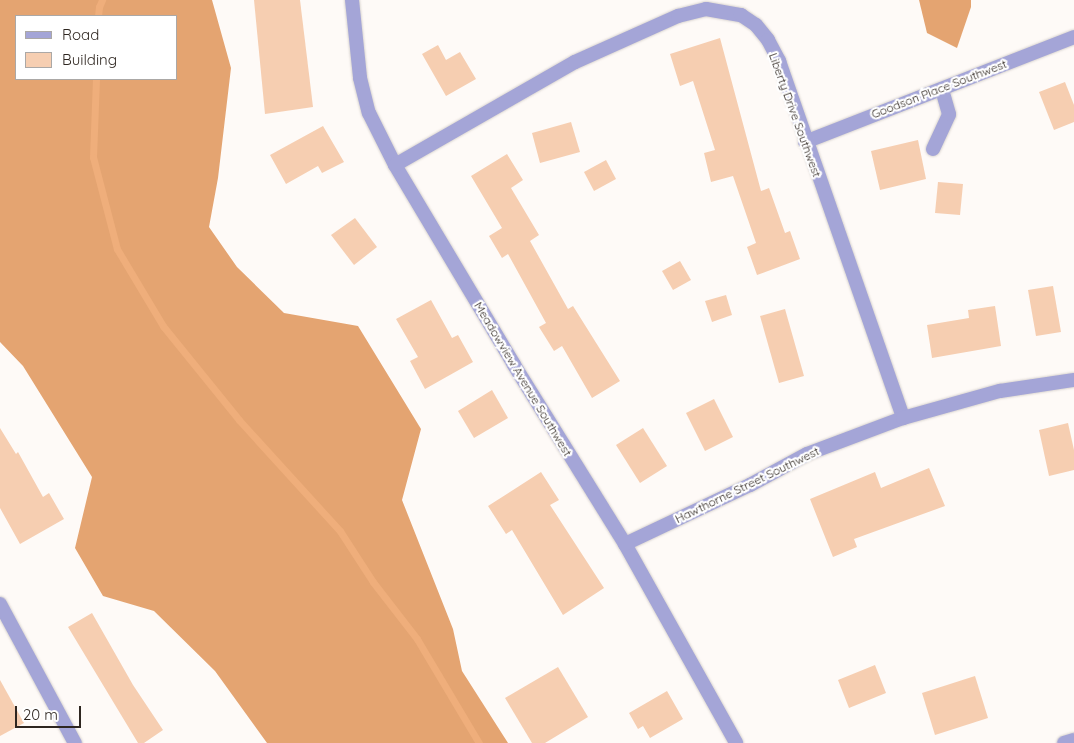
<!DOCTYPE html>
<style>
body{margin:0}
#map{position:relative;width:1074px;height:743px;overflow:hidden;background:#fefaf7;font-family:Quicksand,sans-serif}
div>[style]{position:absolute}
[style*='--x']{left:calc(var(--x)*1px);top:calc(var(--y)*1px);width:calc(var(--w)*1px);rotate:calc(var(--a)*1deg)}
.forest>*{inset:0;background:#e4a471}
.stream>*{height:7px;margin:-3.5px;padding:0 3.5px;transform-origin:3.5px;border-radius:3.5px;background:#efae7b}
.building>*{inset:0;background:#f6ceb1}
.roads{filter:drop-shadow(0 0 1px #d9d4d0) drop-shadow(0 0 1px #d9d4d0)}
.minor>*{height:14px;margin:-7px;padding:0 7px;transform-origin:7px;border-radius:7px;background:#a4a5d7}
.tertiary>*{height:14px;margin:-7px;padding:0 7px;transform-origin:7px;border-radius:7px;background:#a4a5d7}
span{translate:-50% -50%;white-space:nowrap;text-align:center;line-height:1.15;-webkit-text-stroke:4.5px #fff;paint-order:stroke}
.street-label{font-size:12px;color:#2e2620}
.legend{position:absolute;left:15px;top:15px;width:162px;height:65px;box-sizing:border-box;background:#fff;border:1px solid #aba8a6;margin:0;padding:6px 9px;list-style:none;font-size:15px;color:#2e2620}
.legend li{display:flex;align-items:center;gap:10px;height:25px}
.legend b{width:25px;border:1px solid #aba8a6}
.scale{position:absolute;left:15px;top:706px;width:66px;height:22px;box-sizing:border-box;border:2px solid #2e2620;border-top:0;padding-left:6px;font-size:15px;line-height:18px;white-space:nowrap;color:#2e2620;-webkit-text-stroke:4px #fff;paint-order:stroke}
</style>
<div id="map">
<div class="forest">
<div style="clip-path:polygon(evenodd,0 0,212px 0,231px 68px,218px 178px,209px 227px,237px 267px,284px 313px,358px 326px,421px 429px,402px 500px,453px 629px,462px 671px,508px 743px,267px 743px,215px 671px,154px 611px,103px 596px,75px 548px,92px 477px,23px 366px,0 342px,0 0,176px 16px,176px 79px,16px 79px,16px 16px,176px 16px)"></div>
<div style="clip-path:polygon(919px 0,971px 0,971px 7px,957px 48px,927px 33px)"></div>
</div>
<div class="stream">
<div style="--x:98;--y:16;--w:9;--a:-84"></div>
<div style="--x:99;--y:7;--w:8;--a:-67"></div>
<div style="--x:96;--y:79;--w:78;--a:92.2"></div>
<div style="--x:93;--y:157;--w:95;--a:75.4"></div>
<div style="--x:117;--y:249;--w:90;--a:59.1"></div>
<div style="--x:163;--y:326;--w:121;--a:51"></div>
<div style="--x:239;--y:420;--w:150;--a:47.7"></div>
<div style="--x:340;--y:531;--w:61;--a:57.1"></div>
<div style="--x:373;--y:582;--w:72;--a:52.3"></div>
<div style="--x:417;--y:639;--w:121;--a:59.2"></div>
</div>
<div class="building">
<div style="clip-path:polygon(254px 0,300px 0,313px 107px,265px 114px)"></div>
<div style="clip-path:polygon(720px 38px,761px 191px,769px 188px,785px 233px,790px 231px,800px 259px,757px 275px,747px 247px,756px 243px,733px 176px,711px 182px,704px 153px,715px 150px,693px 81px,680px 86px,670px 54px)"></div>
<div style="clip-path:polygon(438px 45px,446px 60px,460px 52px,476px 79px,446px 96px,422px 54px)"></div>
<div style="clip-path:polygon(1065px 82px,1074px 105px,1074px 122px,1054px 130px,1039px 92px)"></div>
<div style="clip-path:polygon(571px 122px,580px 152px,540px 163px,532px 133px)"></div>
<div style="clip-path:polygon(323px 126px,344px 162px,322px 173px,318px 166px,286px 184px,270px 155px)"></div>
<div style="clip-path:polygon(918px 140px,926px 179px,880px 190px,871px 151px)"></div>
<div style="clip-path:polygon(507px 154px,523px 180px,511px 188px,539px 235px,530px 241px,568px 309px,573px 306px,620px 381px,592px 398px,562px 346px,554px 351px,539px 327px,546px 323px,508px 254px,502px 258px,489px 236px,502px 228px,471px 176px)"></div>
<div style="clip-path:polygon(606px 160px,616px 179px,594px 191px,584px 172px)"></div>
<div style="clip-path:polygon(938px 182px,963px 184px,960px 215px,935px 213px)"></div>
<div style="clip-path:polygon(355px 218px,377px 247px,354px 265px,331px 235px)"></div>
<div style="clip-path:polygon(680px 261px,691px 280px,673px 290px,662px 271px)"></div>
<div style="clip-path:polygon(1053px 286px,1061px 332px,1036px 336px,1028px 290px)"></div>
<div style="clip-path:polygon(726px 295px,732px 315px,712px 322px,705px 301px)"></div>
<div style="clip-path:polygon(431px 300px,452px 338px,458px 335px,473px 362px,425px 389px,410px 361px,418px 357px,396px 319px)"></div>
<div style="clip-path:polygon(995px 306px,1001px 346px,932px 358px,927px 325px,969px 318px,968px 310px)"></div>
<div style="clip-path:polygon(785px 309px,804px 376px,779px 383px,760px 316px)"></div>
<div style="clip-path:polygon(492px 390px,508px 418px,474px 438px,458px 411px)"></div>
<div style="clip-path:polygon(714px 399px,733px 437px,705px 451px,686px 413px)"></div>
<div style="clip-path:polygon(1068px 423px,1074px 450px,1074px 470px,1049px 476px,1039px 430px)"></div>
<div style="clip-path:polygon(0 428px,16px 454px,18px 452px,43px 497px,49px 493px,64px 519px,20px 544px,0 508px)"></div>
<div style="clip-path:polygon(643px 428px,667px 466px,640px 483px,616px 445px)"></div>
<div style="clip-path:polygon(929px 468px,945px 506px,854px 539px,857px 547px,833px 557px,810px 499px,875px 472px,881px 488px)"></div>
<div style="clip-path:polygon(541px 472px,559px 500px,550px 505px,604px 588px,563px 615px,512px 530px,506px 534px,488px 506px)"></div>
<div style="clip-path:polygon(92px 613px,133px 685px,163px 730px,144px 743px,138px 743px,68px 627px)"></div>
<div style="clip-path:polygon(875px 665px,886px 693px,849px 708px,838px 680px)"></div>
<div style="clip-path:polygon(558px 667px,588px 717px,545px 743px,532px 743px,505px 698px)"></div>
<div style="clip-path:polygon(975px 676px,988px 718px,935px 735px,922px 693px)"></div>
<div style="clip-path:polygon(0 680px,24px 723px,0 736px)"></div>
<div style="clip-path:polygon(667px 691px,683px 719px,650px 738px,643px 726px,638px 729px,629px 713px)"></div>
</div>
<div class="roads">
<div class="minor">
<div style="--x:352;--y:0;--w:78;--a:84.1"></div>
<div style="--x:360;--y:78;--w:36;--a:76"></div>
<div style="--x:369;--y:113;--w:58;--a:63.4"></div>
<div style="--x:395;--y:165;--w:233;--a:59.2"></div>
<div style="--x:514;--y:365;--w:211;--a:58.2"></div>
<div style="--x:625;--y:544;--w:228;--a:60.8"></div>
<div style="--x:805;--y:142;--w:289;--a:-21.3"></div>
<div style="--x:933;--y:149;--w:38;--a:-65"></div>
<div style="--x:949;--y:114;--w:26;--a:-106"></div>
<div style="--x:395;--y:165;--w:207;--a:-29.8"></div>
<div style="--x:575;--y:62;--w:113;--a:-24.1"></div>
<div style="--x:678;--y:16;--w:29;--a:-14"></div>
<div style="--x:706;--y:9;--w:36;--a:10"></div>
<div style="--x:741;--y:15;--w:18;--a:34"></div>
<div style="--x:756;--y:25;--w:19;--a:51"></div>
<div style="--x:768;--y:40;--w:24;--a:62"></div>
<div style="--x:779;--y:61;--w:378;--a:70.8"></div>
<div style="--x:625;--y:544;--w:138;--a:-25.3"></div>
<div style="--x:750;--y:485;--w:65;--a:-28.5"></div>
<div style="--x:807;--y:454;--w:103;--a:-20.6"></div>
<div style="--x:903;--y:418;--w:101;--a:-15.6"></div>
<div style="--x:1000;--y:391;--w:75;--a:-8.5"></div>
<div style="--x:0;--y:604;--w:158;--a:61.7"></div>
</div>
<div class="tertiary">
<div style="--x:1064;--y:743;--w:10;--a:-17"></div>
</div>
</div>
<div class="street-label">
<span style="left:939px;top:89px;rotate:-21deg">Goodson Place Southwest</span>
<span style="left:795px;top:115px;rotate:70deg">Liberty Drive Southwest</span>
<span style="left:523px;top:379px;rotate:59deg">Meadowview Avenue Southwest</span>
<span style="left:747px;top:485px;rotate:-26deg">Hawthorne Street Southwest</span>
</div>
<ul class="legend">
<li><b style="height:6px;background:#a4a5d7"></b>Road</li>
<li><b style="height:14px;background:#f6ceb1"></b>Building</li>
</ul>
<div class="scale">20 m</div>
</div>
